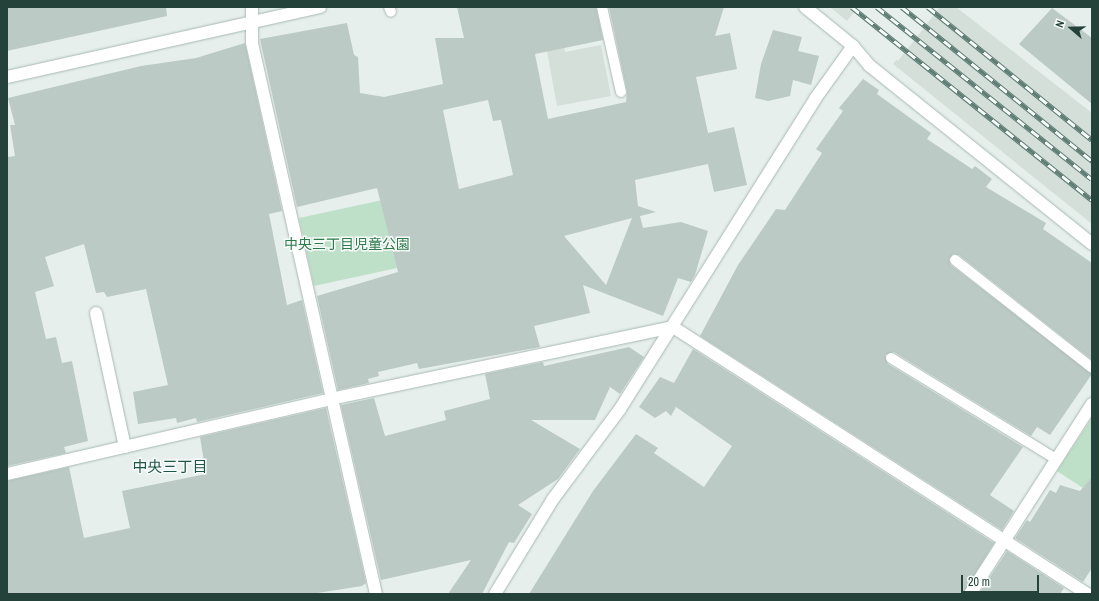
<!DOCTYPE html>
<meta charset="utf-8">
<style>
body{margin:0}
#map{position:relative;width:1099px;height:601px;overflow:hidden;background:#e6efeb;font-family:"Archivo Narrow","Noto Sans JP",sans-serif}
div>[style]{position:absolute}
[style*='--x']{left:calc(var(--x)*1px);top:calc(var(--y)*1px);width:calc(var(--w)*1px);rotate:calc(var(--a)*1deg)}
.built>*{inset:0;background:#d4dfda}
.green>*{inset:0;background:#bfe0c8}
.pier>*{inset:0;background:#e6efeb}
.building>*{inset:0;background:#bbcac4}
.roads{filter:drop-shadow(0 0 1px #a8b8b2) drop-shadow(0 0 1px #a8b8b2)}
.service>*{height:10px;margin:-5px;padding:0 5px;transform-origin:5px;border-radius:5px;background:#fff}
.minor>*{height:12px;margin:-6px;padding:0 6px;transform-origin:6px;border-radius:6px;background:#fff}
.tertiary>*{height:12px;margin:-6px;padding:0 6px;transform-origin:6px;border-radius:6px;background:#fff}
.rail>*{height:4.5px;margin-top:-2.25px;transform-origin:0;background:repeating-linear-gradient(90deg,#f7fbf9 0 9px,#5f7d75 0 18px);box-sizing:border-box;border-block:1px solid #5f7d75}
span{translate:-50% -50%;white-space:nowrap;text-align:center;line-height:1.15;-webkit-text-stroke:3px #f7fbf9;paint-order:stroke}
.park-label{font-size:14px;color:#2d7a4b}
.neighbourhood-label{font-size:15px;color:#1f5548}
.frame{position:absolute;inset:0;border:8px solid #24423a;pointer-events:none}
.north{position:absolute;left:1051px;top:8px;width:40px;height:40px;-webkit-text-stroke:3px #f7fbf9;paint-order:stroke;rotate:290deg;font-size:11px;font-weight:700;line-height:16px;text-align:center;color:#24423a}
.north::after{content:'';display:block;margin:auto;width:14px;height:18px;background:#24423a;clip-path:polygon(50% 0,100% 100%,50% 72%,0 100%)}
.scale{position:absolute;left:961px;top:575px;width:78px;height:18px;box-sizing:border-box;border:2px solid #24423a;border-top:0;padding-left:5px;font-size:12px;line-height:14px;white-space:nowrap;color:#24423a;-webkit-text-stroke:3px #f7fbf9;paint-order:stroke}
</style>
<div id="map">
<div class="built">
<div style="clip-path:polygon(539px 7px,557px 7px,565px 52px,601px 45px,611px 96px,557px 106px)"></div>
<div style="clip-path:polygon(830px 7px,858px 7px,847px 21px)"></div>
<div style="clip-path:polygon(938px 7px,956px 7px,1092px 113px,1092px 224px,893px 64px)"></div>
</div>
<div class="green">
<div style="clip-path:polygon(387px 199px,397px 268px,314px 286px,299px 218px)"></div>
<div style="clip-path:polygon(1092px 418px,1092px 494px,1057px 471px)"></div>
</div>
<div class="pier">
<div style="clip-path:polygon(891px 7px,940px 7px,898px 61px,867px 37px)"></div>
</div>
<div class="building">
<div style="clip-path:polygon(7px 7px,166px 7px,167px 16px,7px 51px)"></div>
<div style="clip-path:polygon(evenodd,457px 7px,596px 7px,603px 40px,535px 54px,548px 119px,626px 102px,627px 91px,609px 7px,724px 7px,715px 36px,730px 33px,737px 69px,696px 77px,708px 133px,734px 127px,747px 185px,714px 192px,708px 164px,635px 180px,638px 206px,656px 212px,640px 216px,643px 228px,681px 222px,708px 231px,695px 275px,691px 282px,678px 278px,663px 316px,583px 285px,590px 313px,534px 326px,540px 347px,419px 369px,417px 363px,378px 372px,379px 376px,368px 379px,369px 383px,338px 390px,317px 296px,398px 272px,377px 188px,297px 207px,260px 39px,347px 23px,354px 55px,358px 57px,360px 93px,384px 97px,443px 84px,435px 38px,464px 38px,457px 7px,488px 100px,493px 121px,501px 120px,513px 175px,459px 189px,443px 110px,488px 100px,457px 7px,632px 218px,606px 285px,564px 236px,632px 218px)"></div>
<div style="clip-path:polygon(1052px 8px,1092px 38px,1092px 104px,1019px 44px)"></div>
<div style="clip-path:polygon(773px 30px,802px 37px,798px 51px,819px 56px,811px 85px,793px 80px,790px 96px,768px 101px,755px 98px,761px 64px)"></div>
<div style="clip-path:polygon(245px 43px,282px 211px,269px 214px,287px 305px,302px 300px,323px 393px,197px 422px,196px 418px,177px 423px,176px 418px,138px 424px,133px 392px,168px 385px,146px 289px,107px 297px,104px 292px,96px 293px,84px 244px,45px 257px,54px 286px,35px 292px,46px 339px,56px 337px,62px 363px,72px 361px,88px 441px,64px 447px,66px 453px,7px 466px,7px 157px,15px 156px,10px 125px,15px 125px,8px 98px,141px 66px,196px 58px)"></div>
<div style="clip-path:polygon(863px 79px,879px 90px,877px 94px,931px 133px,927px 139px,972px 169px,975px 166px,992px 179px,986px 187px,1046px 223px,1043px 229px,1092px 263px,1092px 360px,959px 255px,953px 254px,949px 259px,951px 265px,1092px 374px,1050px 435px,1037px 427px,1031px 436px,894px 352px,885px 355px,888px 364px,1023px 447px,990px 495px,1014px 511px,1002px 530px,700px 336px,738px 265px,776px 209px,785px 210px,822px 153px,816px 149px,843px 111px,839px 108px)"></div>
<div style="clip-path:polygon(629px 347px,644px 357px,620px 394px,610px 387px,595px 420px,531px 420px,580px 449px,558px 479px,518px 505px,532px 514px,514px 543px,509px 542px,482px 594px,448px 594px,471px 560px,381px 580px,341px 405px,374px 398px,385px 436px,446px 420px,444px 411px,490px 399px,485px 374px,543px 362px,544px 366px)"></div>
<div style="clip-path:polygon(693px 349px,994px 543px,963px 594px,529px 594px,593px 491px,636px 434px,658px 448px,654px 453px,704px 487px,732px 446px,676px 407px,671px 416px,666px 411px,655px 418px,639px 407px,660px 377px,674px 383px)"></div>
<div style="clip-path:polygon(326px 408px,366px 583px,362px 586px,311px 594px,7px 594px,7px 481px,69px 467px,84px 538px,130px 528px,122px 491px,206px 474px,200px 437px)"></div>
<div style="clip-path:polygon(1092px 477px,1092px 568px,1083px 582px,1015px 538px,1027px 520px,1030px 522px,1050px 490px,1056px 493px,1060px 485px,1080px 491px)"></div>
<div style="clip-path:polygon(1007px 551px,1064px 588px,1060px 594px,979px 594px)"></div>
</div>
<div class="roads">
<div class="service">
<div style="--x:389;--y:7;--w:5;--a:68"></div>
<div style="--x:602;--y:7;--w:87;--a:77.4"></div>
<div style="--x:955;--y:260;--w:174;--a:38.2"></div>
<div style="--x:891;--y:358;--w:193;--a:31.5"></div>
</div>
<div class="minor">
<div style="--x:252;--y:7;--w:36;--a:90"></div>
<div style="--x:252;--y:43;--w:565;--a:77.32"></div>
<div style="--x:805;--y:7;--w:62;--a:39.1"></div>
<div style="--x:853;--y:46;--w:26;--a:50"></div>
<div style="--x:870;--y:66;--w:285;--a:38.7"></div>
<div style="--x:96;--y:313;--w:137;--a:77.8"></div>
<div style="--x:7;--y:474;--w:333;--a:-13"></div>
<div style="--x:331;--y:399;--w:349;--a:-11.9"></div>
<div style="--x:673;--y:327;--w:493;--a:32.8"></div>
<div style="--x:495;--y:594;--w:111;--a:-58.6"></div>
<div style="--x:553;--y:499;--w:112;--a:-53.3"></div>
<div style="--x:620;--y:409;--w:366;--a:-57.8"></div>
<div style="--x:815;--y:99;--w:65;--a:-54.4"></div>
<div style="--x:970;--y:594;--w:226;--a:-57.3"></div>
</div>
<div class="tertiary">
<div style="--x:7;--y:77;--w:321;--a:-12.6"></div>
</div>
</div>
<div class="rail">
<div style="--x:852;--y:7;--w:308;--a:38.8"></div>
<div style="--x:877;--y:7;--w:275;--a:38.7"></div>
<div style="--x:902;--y:7;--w:245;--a:39"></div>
<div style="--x:928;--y:7;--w:211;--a:39"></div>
</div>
<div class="park-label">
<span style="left:347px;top:244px">中央三丁目児童公園</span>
</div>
<div class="neighbourhood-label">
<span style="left:170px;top:467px">中央三丁目</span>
</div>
<div class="frame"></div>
<div class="north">N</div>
<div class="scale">20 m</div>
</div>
